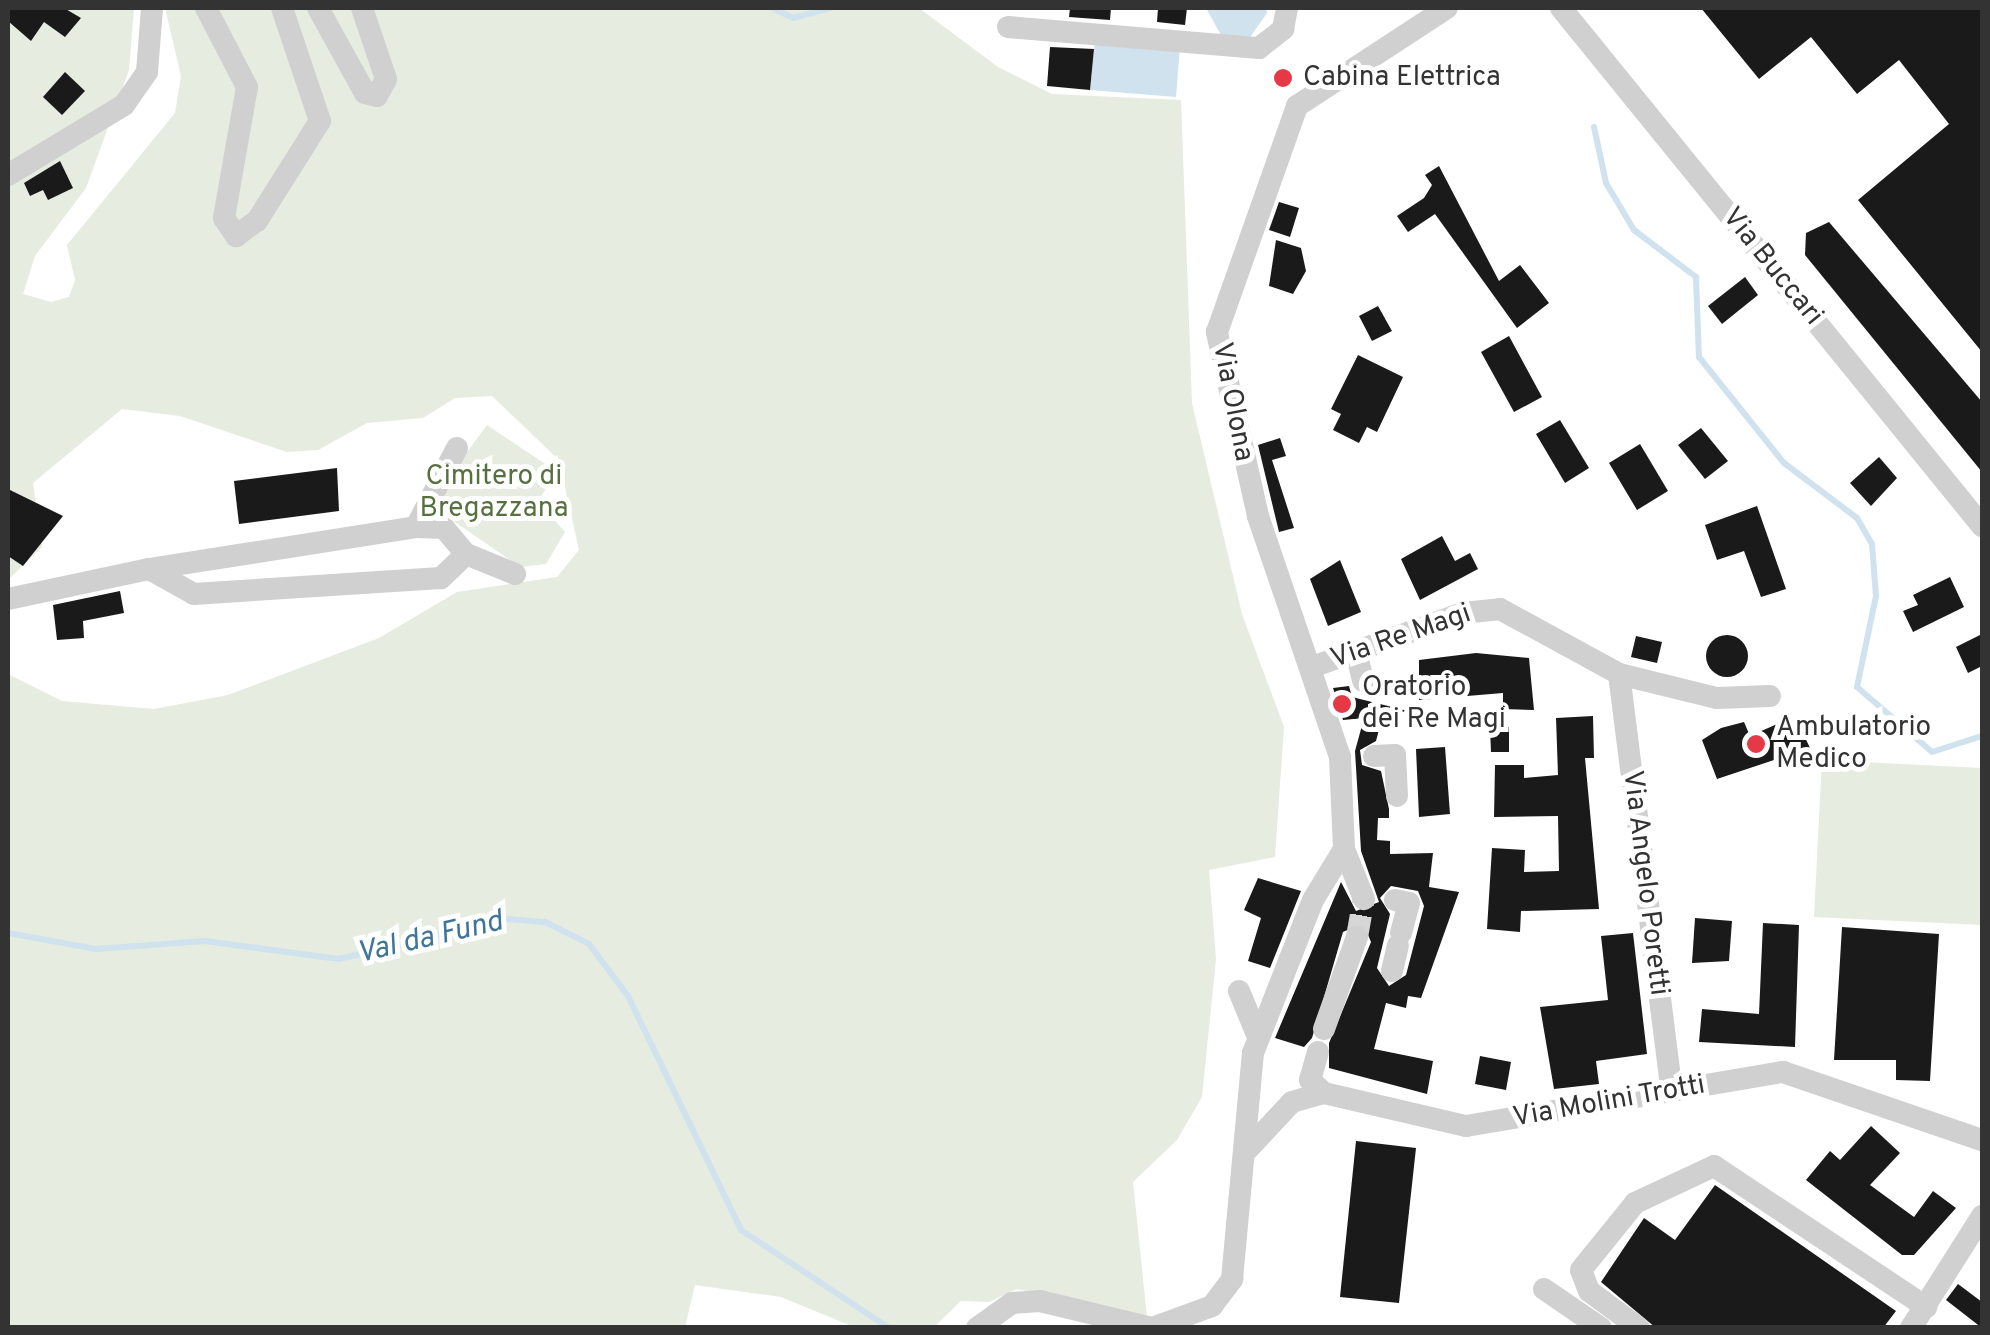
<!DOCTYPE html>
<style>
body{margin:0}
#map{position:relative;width:1990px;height:1335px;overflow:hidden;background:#fff;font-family:Overpass,sans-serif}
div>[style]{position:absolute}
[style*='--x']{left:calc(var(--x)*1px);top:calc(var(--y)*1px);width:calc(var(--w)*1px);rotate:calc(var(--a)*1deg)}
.green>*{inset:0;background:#e6ecdf}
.water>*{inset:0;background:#cfe2ee}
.stream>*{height:6px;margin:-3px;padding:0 3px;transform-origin:3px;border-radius:3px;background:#cfe2ee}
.building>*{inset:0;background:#1a1a1a}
.round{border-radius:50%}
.minor-tunnel>*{height:22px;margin-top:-11px;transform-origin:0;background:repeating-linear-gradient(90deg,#d6d6d6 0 22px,transparent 0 33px)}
.minor>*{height:22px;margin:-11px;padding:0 11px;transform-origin:11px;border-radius:11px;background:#d0d0d0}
.dots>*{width:28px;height:28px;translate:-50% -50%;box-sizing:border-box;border:5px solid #fff;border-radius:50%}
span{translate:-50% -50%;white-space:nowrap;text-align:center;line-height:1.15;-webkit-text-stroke:10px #fff;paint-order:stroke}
.poi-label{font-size:28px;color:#333}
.left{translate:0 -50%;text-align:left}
.street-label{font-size:28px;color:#333}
.park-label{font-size:28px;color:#56703f}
.water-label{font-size:30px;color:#3f7597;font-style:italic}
.frame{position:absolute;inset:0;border:10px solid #333;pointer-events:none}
</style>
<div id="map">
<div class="green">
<div style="clip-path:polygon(8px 8px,134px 8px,129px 70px,86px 188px,35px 256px,23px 294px,51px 302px,69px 297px,75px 280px,67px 245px,175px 113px,181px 76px,165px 8px,919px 8px,998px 67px,1052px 94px,1181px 100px,1192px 403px,1242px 614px,1284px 727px,1275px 857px,1209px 870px,1216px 959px,1202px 1097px,1177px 1140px,1133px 1182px,1147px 1317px,1017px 1289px,989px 1302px,961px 1301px,934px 1327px,854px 1327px,781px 1297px,695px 1285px,685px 1327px,8px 1327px,8px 674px,62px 701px,154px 709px,228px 695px,379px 638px,457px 592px,557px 577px,579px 550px,559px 460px,492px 396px,455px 398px,423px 418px,367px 423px,318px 450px,287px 452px,180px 416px,122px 409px,33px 483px,42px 547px,8px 580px)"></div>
<div style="clip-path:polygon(487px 425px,557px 472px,538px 501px,565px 532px,546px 564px,520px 567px,429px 504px)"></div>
<div style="clip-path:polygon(1822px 760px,1982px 768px,1982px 925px,1814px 917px)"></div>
</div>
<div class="water">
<div style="clip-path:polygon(1206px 8px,1266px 8px,1267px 13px,1250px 37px,1222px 37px)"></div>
<div style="clip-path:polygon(1095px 40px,1180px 46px,1176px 97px,1090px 90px)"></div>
</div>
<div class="stream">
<div style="--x:773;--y:8;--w:22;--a:27"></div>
<div style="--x:793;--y:18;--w:39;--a:-15"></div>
<div style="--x:1594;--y:127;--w:57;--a:77.9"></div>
<div style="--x:1606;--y:183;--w:55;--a:59.2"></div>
<div style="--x:1634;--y:230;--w:78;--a:37.2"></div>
<div style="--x:1696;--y:277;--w:80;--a:87.9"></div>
<div style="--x:1699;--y:357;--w:136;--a:51.3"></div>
<div style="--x:1784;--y:463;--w:91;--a:37"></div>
<div style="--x:1857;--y:518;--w:30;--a:60"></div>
<div style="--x:1872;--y:544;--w:52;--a:85.6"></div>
<div style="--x:1876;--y:596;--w:93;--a:101.8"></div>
<div style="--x:1857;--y:687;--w:99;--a:40.9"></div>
<div style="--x:1932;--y:752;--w:52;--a:-17.7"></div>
<div style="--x:8;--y:933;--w:89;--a:10.3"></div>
<div style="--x:96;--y:949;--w:109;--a:-4.2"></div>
<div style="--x:205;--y:941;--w:135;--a:7.7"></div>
<div style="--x:339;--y:959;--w:174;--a:-13.3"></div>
<div style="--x:508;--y:919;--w:37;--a:5"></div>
<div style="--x:545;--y:922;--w:49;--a:26.6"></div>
<div style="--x:589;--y:944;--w:65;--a:53.1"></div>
<div style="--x:628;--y:996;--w:260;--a:64.2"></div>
<div style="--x:741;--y:1230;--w:178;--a:33.5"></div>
</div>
<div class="building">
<div style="clip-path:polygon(8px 8px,64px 8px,81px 18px,65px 37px,44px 22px,31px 41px,8px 21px)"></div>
<div style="clip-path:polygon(1070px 8px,1111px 8px,1110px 20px,1069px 17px)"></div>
<div style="clip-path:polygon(1158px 8px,1187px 8px,1185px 25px,1157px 22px)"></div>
<div style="clip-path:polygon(1701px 8px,1982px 8px,1982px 352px,1858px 200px,1949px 124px,1899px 60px,1857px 94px,1811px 37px,1759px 79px)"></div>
<div style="clip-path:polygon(1050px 47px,1094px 49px,1090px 90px,1047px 86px)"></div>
<div style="clip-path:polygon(65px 72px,85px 91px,62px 115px,43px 97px)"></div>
<div style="clip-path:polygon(60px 161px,73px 188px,48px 200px,43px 190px,30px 196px,24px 183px)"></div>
<div style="clip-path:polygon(1439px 166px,1499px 281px,1520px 265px,1549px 303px,1517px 328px,1435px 214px,1408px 232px,1397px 216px,1424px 198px,1432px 185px,1425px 175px)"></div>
<div style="clip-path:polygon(1279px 202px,1299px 208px,1290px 237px,1269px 230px)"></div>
<div style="clip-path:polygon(1829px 222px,1982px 402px,1982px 472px,1805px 255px,1806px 233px)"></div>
<div style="clip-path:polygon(1276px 240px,1301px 248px,1306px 271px,1293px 294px,1269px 286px)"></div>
<div style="clip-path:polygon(1745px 277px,1758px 295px,1722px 324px,1708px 306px)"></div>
<div style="clip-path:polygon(1378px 306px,1392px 331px,1372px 341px,1359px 316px)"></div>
<div style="clip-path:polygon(1509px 336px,1542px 397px,1514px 412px,1481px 352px)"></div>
<div style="clip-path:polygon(1358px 355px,1403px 377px,1377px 432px,1367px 427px,1359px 443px,1333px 430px,1341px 414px,1331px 409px)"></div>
<div style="clip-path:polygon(1560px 420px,1589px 468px,1565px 483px,1536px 434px)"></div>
<div style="clip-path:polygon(1701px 428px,1728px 461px,1705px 479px,1678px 445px)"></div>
<div style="clip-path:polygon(1280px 438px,1286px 456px,1272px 460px,1294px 528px,1279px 532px,1258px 445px)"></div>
<div style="clip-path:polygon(1640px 444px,1668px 491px,1637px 510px,1609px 463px)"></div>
<div style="clip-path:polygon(1879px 457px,1897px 478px,1871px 506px,1850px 483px)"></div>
<div style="clip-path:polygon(337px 468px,339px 511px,239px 524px,234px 481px)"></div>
<div style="clip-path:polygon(8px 489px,63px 516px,23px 566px,8px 556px)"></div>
<div style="clip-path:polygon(1757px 506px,1786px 589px,1761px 597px,1744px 551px,1717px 560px,1705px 525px)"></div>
<div style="clip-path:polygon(1442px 536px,1455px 561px,1470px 553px,1478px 569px,1420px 600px,1401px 559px)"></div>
<div style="clip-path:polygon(1340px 560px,1361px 612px,1328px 626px,1310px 579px)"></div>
<div style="clip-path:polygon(1950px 577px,1964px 607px,1913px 632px,1903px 611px,1918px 605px,1913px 595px)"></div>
<div style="clip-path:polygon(120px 591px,124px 613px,83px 621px,84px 638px,57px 640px,53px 605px)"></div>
<div style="clip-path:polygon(1982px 634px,1982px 666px,1968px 673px,1956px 647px)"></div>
<div class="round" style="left:1706px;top:635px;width:42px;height:42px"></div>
<div style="clip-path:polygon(1636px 636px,1662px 642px,1657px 663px,1631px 657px)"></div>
<div style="clip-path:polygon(1476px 653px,1529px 658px,1534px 710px,1503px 709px,1503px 693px,1419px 700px,1419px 660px)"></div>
<div style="clip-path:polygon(evenodd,1349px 686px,1352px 697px,1408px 711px,1383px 715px,1376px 741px,1360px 750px,1362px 765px,1381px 771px,1389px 809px,1389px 818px,1378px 818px,1377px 840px,1390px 841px,1390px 854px,1433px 853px,1429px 887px,1459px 892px,1421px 998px,1408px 996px,1406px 1008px,1386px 1003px,1374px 1049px,1433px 1061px,1427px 1094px,1329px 1068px,1329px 1043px,1371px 942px,1363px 923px,1343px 932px,1312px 1038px,1304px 1047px,1275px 1038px,1341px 882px,1356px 911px,1379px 902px,1361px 851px,1355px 751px,1364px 718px,1343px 720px,1333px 688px,1349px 686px,1391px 886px,1418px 891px,1424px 906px,1406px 975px,1389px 986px,1377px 968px,1390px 914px,1380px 898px,1391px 886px)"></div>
<div style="clip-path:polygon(1593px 716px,1594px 758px,1585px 758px,1599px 909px,1521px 911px,1520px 932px,1487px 929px,1492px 848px,1525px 850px,1524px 872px,1559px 871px,1558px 816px,1494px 817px,1495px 765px,1524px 765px,1524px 778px,1558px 775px,1556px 718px)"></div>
<div style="clip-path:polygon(1795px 716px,1810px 748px,1717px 779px,1702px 740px,1721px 728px,1744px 722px,1750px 736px)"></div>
<div style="clip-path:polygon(1509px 727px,1509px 752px,1491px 752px,1490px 728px)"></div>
<div style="clip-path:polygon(1445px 747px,1450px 814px,1419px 817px,1416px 749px)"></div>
<div style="clip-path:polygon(1258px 878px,1301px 891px,1270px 968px,1248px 961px,1261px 918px,1244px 910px)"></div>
<div style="clip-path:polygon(1695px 918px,1732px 921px,1729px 961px,1692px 963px)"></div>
<div style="clip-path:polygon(1763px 923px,1799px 925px,1795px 1047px,1699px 1042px,1702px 1009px,1759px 1014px)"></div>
<div style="clip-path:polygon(1842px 927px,1939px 934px,1930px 1081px,1896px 1080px,1896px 1060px,1834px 1060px)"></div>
<div style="clip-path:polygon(1633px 933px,1647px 1054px,1596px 1061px,1599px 1084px,1554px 1089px,1540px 1007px,1608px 1000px,1601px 936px)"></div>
<div style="clip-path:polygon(1480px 1056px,1511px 1062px,1506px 1090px,1475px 1084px)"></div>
<div style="clip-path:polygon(1871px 1126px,1900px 1153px,1870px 1185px,1914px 1217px,1933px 1191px,1956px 1208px,1914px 1255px,1902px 1255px,1806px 1180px,1830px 1151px,1840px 1160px)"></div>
<div style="clip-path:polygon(1356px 1141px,1416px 1148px,1399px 1303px,1340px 1297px)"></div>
<div style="clip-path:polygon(1715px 1185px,1896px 1311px,1883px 1328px,1656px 1328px,1601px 1282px,1644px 1218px,1675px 1240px)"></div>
<div style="clip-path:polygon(1958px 1284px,1982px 1302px,1982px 1328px,1946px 1300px)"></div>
</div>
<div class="minor-tunnel">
<div style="--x:1357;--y:937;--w:39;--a:-80"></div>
</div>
<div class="minor">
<div style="--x:206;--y:8;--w:89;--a:62.6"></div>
<div style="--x:247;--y:87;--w:133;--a:100"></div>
<div style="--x:224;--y:218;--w:22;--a:56"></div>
<div style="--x:236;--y:236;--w:26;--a:-36"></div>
<div style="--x:257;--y:221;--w:118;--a:-57.8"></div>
<div style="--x:320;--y:121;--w:119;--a:-108.6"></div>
<div style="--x:318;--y:8;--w:97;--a:61.1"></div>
<div style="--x:365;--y:93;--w:12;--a:14"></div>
<div style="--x:377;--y:96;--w:19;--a:-62"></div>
<div style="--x:386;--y:79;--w:75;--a:-108.7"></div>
<div style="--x:1561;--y:8;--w:668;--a:50.9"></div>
<div style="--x:1008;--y:27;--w:252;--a:4.8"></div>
<div style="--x:1259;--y:48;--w:31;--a:-38"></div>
<div style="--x:1283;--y:29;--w:21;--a:-79"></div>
<div style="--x:8;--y:175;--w:135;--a:-31.1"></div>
<div style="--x:124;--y:105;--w:40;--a:-55.1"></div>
<div style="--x:147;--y:72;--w:64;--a:-85.5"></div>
<div style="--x:416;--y:527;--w:89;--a:-62.6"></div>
<div style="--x:466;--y:554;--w:53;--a:22.2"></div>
<div style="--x:8;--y:599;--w:144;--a:-12"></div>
<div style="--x:149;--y:569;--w:270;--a:-8.9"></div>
<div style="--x:416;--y:527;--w:28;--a:2"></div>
<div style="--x:444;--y:528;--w:34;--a:50"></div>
<div style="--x:466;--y:554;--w:35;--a:136"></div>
<div style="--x:441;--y:578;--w:248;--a:176.3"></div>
<div style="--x:194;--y:594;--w:51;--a:-150.9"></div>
<div style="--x:1356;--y:652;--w:30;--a:76"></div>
<div style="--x:1312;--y:667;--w:160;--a:-19.7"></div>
<div style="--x:1463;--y:613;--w:37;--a:-6"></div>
<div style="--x:1500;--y:609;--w:136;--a:28.6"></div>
<div style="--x:1619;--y:674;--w:101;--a:13.8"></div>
<div style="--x:1717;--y:698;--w:53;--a:-2.2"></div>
<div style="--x:1619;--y:674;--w:420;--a:82.8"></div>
<div style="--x:1374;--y:756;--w:21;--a:-3"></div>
<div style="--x:1395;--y:755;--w:41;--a:87.2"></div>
<div style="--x:1344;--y:849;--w:54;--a:68.2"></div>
<div style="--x:1395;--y:900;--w:14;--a:12"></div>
<div style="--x:1409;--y:903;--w:31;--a:105"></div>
<div style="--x:1392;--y:971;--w:26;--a:-77"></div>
<div style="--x:1239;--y:991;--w:50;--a:67.6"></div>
<div style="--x:1324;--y:1029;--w:98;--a:-70.3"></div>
<div style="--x:1318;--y:1052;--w:29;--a:106"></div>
<div style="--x:1310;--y:1080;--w:19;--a:43"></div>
<div style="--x:1248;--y:1149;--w:64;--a:-46.9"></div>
<div style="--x:1292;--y:1102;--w:33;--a:-16"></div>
<div style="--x:1324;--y:1093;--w:146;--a:13.1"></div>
<div style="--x:1466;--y:1126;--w:322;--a:-9.7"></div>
<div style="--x:1783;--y:1072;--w:210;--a:18.9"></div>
<div style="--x:1544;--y:1289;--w:69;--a:34.4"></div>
<div style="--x:977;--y:1328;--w:43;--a:-35.5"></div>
<div style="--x:1012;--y:1303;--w:28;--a:-4"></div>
<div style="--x:1040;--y:1301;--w:115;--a:13.6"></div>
<div style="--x:1152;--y:1328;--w:64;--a:-20.1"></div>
<div style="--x:1212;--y:1306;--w:34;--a:-53"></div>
<div style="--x:1232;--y:1279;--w:227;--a:-84.7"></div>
<div style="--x:1253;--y:1053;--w:164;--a:-68.6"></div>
<div style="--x:1313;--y:900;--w:60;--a:-58.7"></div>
<div style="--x:1344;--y:849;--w:92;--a:-92.5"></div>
<div style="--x:1340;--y:757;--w:255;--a:-108.8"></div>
<div style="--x:1258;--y:516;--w:189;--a:-102.6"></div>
<div style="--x:1217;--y:332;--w:240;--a:-70.5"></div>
<div style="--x:1297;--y:106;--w:179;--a:-33.2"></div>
<div style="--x:1639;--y:1328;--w:62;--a:-143.5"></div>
<div style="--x:1589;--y:1291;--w:22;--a:-111"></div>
<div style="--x:1581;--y:1270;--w:86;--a:-51.1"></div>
<div style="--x:1635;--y:1203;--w:87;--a:-25.1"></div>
<div style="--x:1714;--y:1166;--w:255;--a:33.6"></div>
<div style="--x:1911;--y:1328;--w:133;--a:-57.6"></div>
</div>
<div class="dots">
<div style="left:1283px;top:78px;background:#e63946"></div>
<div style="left:1342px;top:704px;background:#e63946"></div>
<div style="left:1756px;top:744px;background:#e63946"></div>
</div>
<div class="poi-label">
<span class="left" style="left:1303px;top:78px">Cabina Elettrica</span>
<span class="left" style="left:1362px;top:704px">Oratorio<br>dei Re Magi</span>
<span class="left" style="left:1776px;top:744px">Ambulatorio<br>Medico</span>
</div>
<div class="street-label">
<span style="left:1772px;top:267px;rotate:51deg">Via Buccari</span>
<span style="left:1232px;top:402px;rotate:79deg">Via Olona</span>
<span style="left:1401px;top:637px;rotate:-19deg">Via Re Magi</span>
<span style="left:1645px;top:883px;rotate:83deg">Via Angelo Poretti</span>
<span style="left:1609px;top:1102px;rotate:-10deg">Via Molini Trotti</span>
</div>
<div class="park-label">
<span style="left:494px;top:493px">Cimitero di<br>Bregazzana</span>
</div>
<div class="water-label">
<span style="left:430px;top:939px;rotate:-13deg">Val da Fund</span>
</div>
<div class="frame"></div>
</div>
